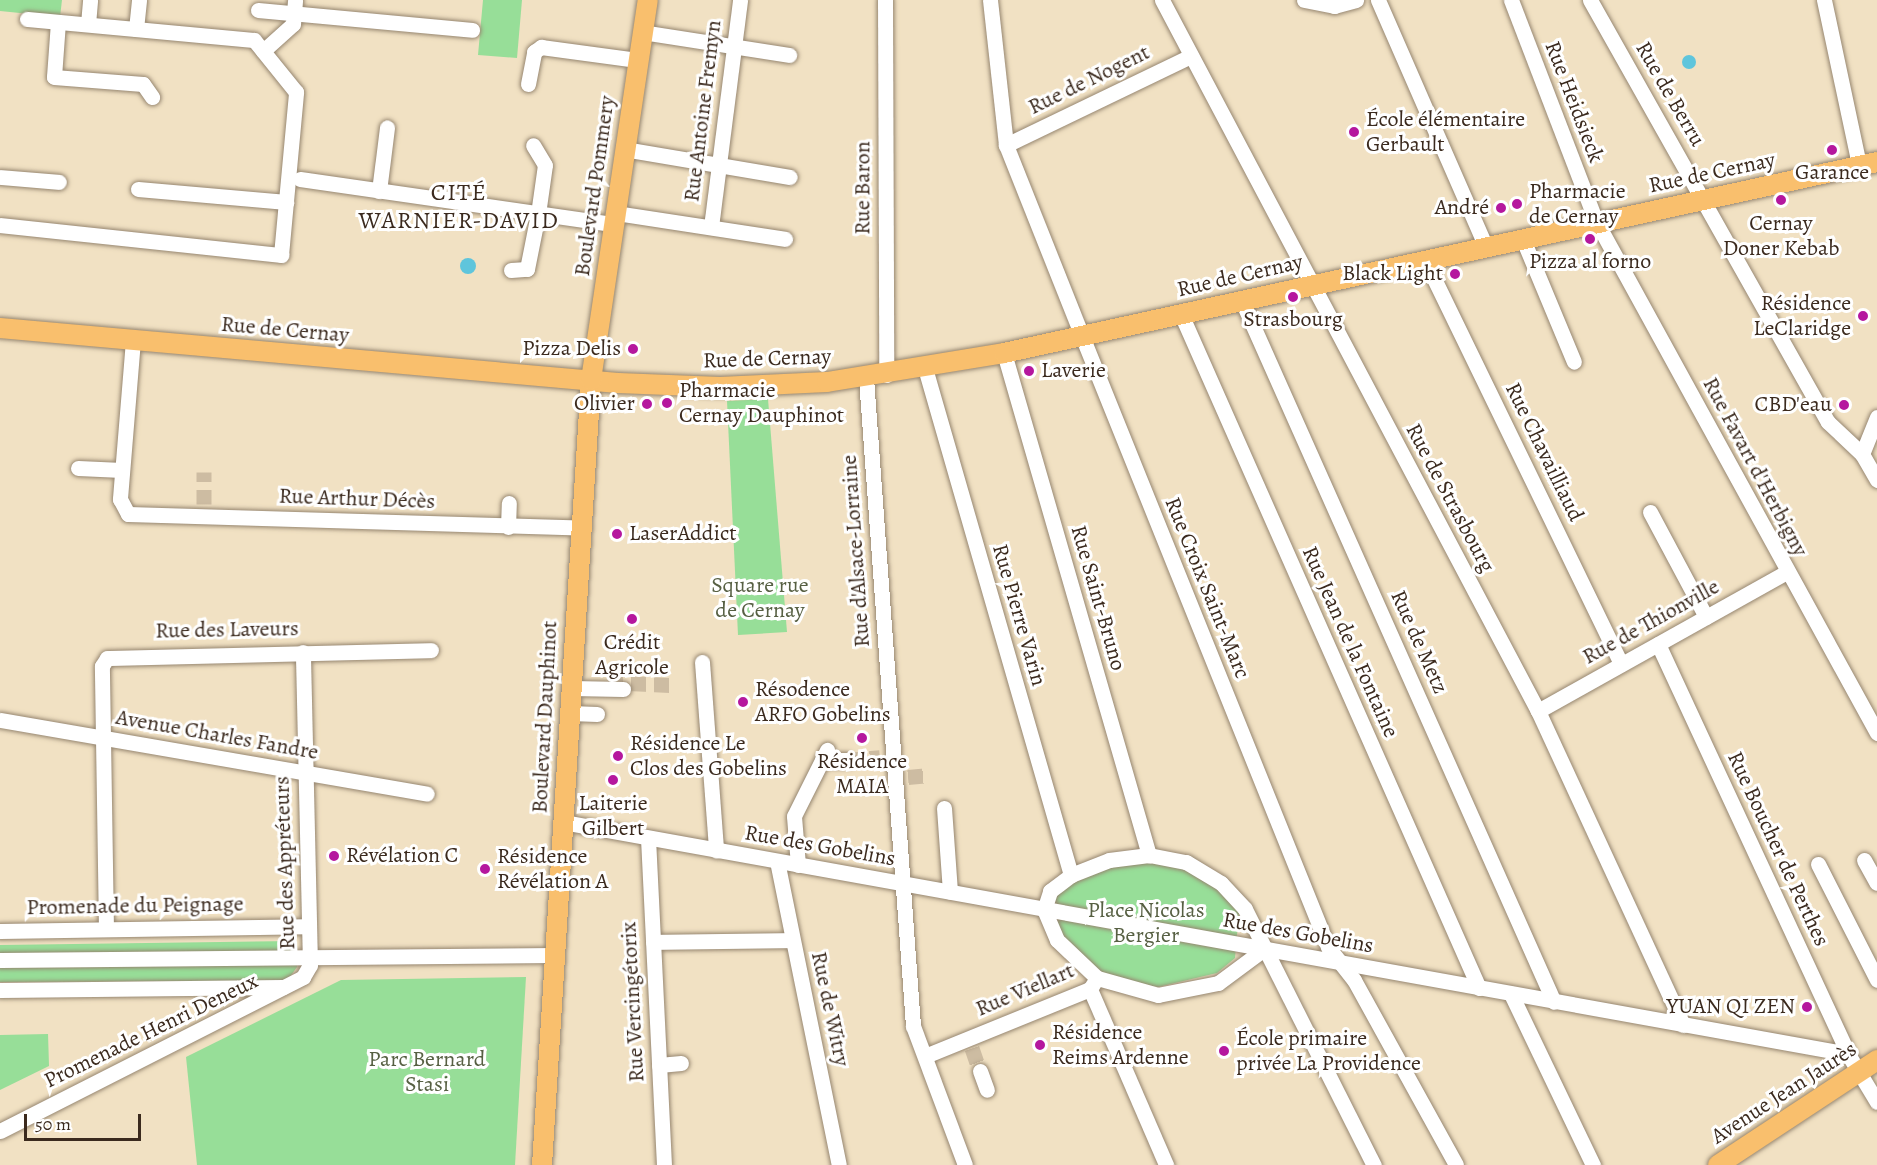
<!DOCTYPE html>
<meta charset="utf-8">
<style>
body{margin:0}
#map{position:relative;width:1877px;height:1165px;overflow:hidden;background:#f1e1c3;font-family:Alegreya,serif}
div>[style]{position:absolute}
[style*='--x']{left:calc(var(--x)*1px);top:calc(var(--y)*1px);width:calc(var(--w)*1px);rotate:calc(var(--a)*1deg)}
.green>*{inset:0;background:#97de98}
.water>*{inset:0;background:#5fc5dc}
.round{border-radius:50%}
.minor-tunnel>*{height:15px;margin-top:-7.5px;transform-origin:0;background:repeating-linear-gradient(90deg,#cdbca2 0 15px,transparent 0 23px)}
.roads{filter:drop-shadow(0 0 2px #968670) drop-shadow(0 0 2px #968670)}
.minor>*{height:15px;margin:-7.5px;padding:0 7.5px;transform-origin:7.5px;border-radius:7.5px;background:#fff}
.major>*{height:20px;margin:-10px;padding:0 10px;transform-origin:10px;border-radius:10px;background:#f9bf6d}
.dots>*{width:16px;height:16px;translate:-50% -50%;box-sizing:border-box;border:3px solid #fff;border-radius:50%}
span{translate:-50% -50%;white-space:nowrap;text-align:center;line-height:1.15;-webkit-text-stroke:6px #fff;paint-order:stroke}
.street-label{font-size:22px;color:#3b2a1e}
.poi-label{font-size:22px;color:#3b2a1e}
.left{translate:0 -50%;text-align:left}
.right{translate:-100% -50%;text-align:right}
.park-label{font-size:22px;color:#576043}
.neighbourhood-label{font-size:24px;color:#3b2a1e;letter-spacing:1.5px}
.scale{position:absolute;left:24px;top:1114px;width:117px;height:27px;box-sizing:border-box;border:3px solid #3b2a1e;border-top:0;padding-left:8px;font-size:18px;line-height:21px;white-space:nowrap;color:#3b2a1e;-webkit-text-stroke:4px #fff;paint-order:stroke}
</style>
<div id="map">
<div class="green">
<div style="clip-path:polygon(0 0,62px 0,60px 17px,0 11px)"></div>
<div style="clip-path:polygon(483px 0,522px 0,517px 58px,478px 55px)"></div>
<div style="clip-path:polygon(768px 399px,787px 632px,738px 635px,727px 401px)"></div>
<div style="clip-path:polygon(1146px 860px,1184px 867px,1216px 887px,1239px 911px,1235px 958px,1217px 973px,1158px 987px,1115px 980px,1077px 956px,1055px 927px,1055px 891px,1109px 864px)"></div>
<div style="clip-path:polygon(296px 941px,297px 967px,287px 981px,0 982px,0 945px)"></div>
<div style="clip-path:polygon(526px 977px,515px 1165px,197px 1165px,186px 1057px,341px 980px)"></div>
<div style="clip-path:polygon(48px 1034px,49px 1066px,0 1090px,0 1035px)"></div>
</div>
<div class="water">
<div class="round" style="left:1682px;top:55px;width:14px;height:14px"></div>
<div class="round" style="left:460px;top:258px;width:16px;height:16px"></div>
</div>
<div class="minor-tunnel">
<div style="--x:204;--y:504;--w:32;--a:-90"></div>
<div style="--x:608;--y:682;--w:62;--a:2.8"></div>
<div style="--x:847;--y:760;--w:33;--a:-5"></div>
<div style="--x:908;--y:777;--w:22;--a:-5"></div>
<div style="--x:972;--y:1048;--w:24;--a:71"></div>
</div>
<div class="roads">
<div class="minor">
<div style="--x:885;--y:0;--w:375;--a:89.8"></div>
<div style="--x:990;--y:0;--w:146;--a:83.7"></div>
<div style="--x:1006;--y:145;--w:206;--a:68.3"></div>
<div style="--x:1082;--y:336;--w:659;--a:68.07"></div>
<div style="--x:1328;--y:947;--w:42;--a:51.8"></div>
<div style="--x:1354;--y:980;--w:211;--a:61.1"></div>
<div style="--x:1162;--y:0;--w:804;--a:62.13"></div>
<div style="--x:1538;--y:711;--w:346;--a:65.2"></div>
<div style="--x:1304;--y:0;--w:31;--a:11"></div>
<div style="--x:1334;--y:6;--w:23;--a:-15"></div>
<div style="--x:1378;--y:0;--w:267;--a:66.4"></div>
<div style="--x:1511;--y:0;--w:237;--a:69"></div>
<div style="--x:1596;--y:221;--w:584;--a:61.24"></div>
<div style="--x:1590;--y:0;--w:484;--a:60.6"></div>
<div style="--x:1828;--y:422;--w:47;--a:43.3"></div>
<div style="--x:1824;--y:0;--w:169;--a:78"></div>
<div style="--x:258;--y:10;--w:215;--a:5.3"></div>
<div style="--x:58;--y:22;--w:55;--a:94.2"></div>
<div style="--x:54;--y:77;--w:89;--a:4.5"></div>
<div style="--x:143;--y:84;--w:16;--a:55"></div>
<div style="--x:88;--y:24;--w:24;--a:-85"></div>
<div style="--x:136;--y:29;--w:29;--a:-84"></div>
<div style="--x:642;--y:32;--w:149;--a:8.9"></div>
<div style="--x:263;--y:51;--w:40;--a:-42"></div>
<div style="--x:293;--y:24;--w:24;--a:-85"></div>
<div style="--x:528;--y:84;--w:33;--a:-79"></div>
<div style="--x:534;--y:52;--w:9;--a:-36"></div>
<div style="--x:541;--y:47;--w:97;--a:7.7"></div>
<div style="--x:1006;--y:145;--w:205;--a:-25.7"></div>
<div style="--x:624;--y:149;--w:168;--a:9.6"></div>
<div style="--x:0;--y:177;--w:59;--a:4.8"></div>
<div style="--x:300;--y:179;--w:317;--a:8.2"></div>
<div style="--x:138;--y:189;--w:149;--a:5"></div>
<div style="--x:379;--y:191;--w:64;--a:-82.8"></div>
<div style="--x:616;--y:213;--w:171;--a:8.7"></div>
<div style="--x:0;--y:225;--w:283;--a:6.1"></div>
<div style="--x:281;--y:255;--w:164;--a:-84.7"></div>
<div style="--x:296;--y:92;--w:67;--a:-128.9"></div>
<div style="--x:254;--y:40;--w:228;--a:-174.7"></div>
<div style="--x:711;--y:227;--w:229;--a:-82.7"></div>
<div style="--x:1522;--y:237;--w:135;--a:67.4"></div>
<div style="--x:1425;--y:260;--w:449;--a:64.1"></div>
<div style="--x:511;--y:270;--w:16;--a:-4"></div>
<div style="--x:527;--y:269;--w:56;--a:-78.7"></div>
<div style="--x:538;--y:214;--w:49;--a:-81.9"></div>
<div style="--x:545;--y:165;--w:23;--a:-121"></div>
<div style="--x:1242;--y:301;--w:767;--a:66.01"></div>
<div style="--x:1181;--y:314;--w:737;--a:66.15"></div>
<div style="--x:133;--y:340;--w:160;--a:94.7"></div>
<div style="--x:120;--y:499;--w:17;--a:62"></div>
<div style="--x:128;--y:514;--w:451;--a:1.7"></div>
<div style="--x:1004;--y:353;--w:523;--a:73.89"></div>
<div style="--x:925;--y:368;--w:528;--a:73.94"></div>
<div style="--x:866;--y:378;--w:650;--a:85.85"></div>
<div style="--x:913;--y:1026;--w:148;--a:69.5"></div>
<div style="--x:1877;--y:417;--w:40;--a:112"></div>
<div style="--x:1862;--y:454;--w:30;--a:60"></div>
<div style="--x:78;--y:468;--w:44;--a:2.6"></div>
<div style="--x:1650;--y:512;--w:119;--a:61.9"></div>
<div style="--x:508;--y:527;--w:24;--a:-88"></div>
<div style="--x:1658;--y:644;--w:452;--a:65.1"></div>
<div style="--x:1848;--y:1054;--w:56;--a:58.9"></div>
<div style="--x:702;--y:662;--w:189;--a:85.7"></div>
<div style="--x:571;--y:688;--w:52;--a:1.1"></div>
<div style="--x:1538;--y:711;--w:285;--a:-29.2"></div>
<div style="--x:570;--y:713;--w:27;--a:2"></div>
<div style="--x:0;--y:720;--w:433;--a:9.8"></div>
<div style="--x:822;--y:760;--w:25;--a:0"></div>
<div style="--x:944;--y:808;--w:84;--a:85.9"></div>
<div style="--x:563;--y:822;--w:1306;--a:10.23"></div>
<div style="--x:648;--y:838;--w:327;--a:87.2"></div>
<div style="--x:1864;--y:860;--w:26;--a:61"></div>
<div style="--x:777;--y:861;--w:310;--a:78.5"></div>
<div style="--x:1818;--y:864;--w:130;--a:63"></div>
<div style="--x:798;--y:865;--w:49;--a:-94.7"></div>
<div style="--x:794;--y:816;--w:74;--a:-63.4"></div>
<div style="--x:106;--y:929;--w:263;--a:-90.9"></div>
<div style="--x:102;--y:666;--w:9;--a:-58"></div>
<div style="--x:107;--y:658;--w:324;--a:-1.4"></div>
<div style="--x:0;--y:931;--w:306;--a:-0.9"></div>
<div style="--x:653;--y:942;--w:139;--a:-0.8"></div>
<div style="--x:1264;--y:949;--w:57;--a:143.5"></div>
<div style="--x:1218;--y:983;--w:61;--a:168.7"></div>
<div style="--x:1158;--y:995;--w:63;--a:-164.4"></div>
<div style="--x:1097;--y:978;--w:55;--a:-136.5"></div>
<div style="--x:1057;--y:940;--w:33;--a:-113"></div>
<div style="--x:1044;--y:910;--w:20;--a:-72"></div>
<div style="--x:1050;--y:891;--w:26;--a:-37"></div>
<div style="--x:1071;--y:875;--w:41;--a:-21.5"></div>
<div style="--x:1109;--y:860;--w:40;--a:-7.1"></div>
<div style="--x:1149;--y:855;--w:38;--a:11"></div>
<div style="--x:1186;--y:862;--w:41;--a:31"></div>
<div style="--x:1221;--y:883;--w:35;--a:47"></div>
<div style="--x:1245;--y:909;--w:287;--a:63.3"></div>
<div style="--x:0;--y:960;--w:554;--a:-0.52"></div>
<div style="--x:1090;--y:989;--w:192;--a:66.6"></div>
<div style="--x:0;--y:990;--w:283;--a:-0.6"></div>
<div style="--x:1511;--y:994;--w:190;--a:64.4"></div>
<div style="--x:925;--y:1056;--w:178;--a:-22.1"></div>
<div style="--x:1090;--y:989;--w:9;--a:-58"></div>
<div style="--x:659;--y:1065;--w:22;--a:-5"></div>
<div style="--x:980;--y:1071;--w:20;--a:70"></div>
<div style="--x:0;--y:1131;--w:340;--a:-26.9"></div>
<div style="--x:303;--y:977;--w:14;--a:-60"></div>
<div style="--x:310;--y:965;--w:313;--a:-91.3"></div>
</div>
<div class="major">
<div style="--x:0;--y:328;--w:620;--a:5.09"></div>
<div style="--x:618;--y:383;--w:102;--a:2.2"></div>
<div style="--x:720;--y:387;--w:107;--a:-2.7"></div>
<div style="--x:827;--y:382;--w:179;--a:-9.3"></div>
<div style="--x:1004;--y:353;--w:894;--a:-12.34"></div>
<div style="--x:542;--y:1165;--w:787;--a:-86.43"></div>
<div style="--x:591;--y:380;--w:384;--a:-81.5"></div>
<div style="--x:1718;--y:1165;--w:191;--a:-33.4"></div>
</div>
</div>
<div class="dots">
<div style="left:1354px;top:132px;background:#b5179e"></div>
<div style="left:1832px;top:150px;background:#b5179e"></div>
<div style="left:1781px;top:200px;background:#b5179e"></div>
<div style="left:1517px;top:204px;background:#b5179e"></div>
<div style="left:1501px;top:208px;background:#b5179e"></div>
<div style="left:1590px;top:239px;background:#b5179e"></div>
<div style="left:1455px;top:274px;background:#b5179e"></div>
<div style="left:1293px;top:297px;background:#b5179e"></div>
<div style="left:1863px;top:316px;background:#b5179e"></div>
<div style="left:633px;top:349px;background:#b5179e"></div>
<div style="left:1029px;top:371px;background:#b5179e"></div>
<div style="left:667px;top:403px;background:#b5179e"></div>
<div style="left:647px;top:404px;background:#b5179e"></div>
<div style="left:1844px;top:405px;background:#b5179e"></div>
<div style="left:617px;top:534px;background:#b5179e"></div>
<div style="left:632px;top:619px;background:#b5179e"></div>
<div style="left:743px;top:702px;background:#b5179e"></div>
<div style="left:862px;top:738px;background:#b5179e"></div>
<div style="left:618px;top:756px;background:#b5179e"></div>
<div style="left:613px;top:780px;background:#b5179e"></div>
<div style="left:334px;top:856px;background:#b5179e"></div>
<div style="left:485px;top:869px;background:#b5179e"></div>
<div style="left:1807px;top:1007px;background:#b5179e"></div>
<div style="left:1040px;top:1045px;background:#b5179e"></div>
<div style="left:1224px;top:1051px;background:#b5179e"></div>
</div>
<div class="street-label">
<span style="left:1089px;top:80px;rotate:-26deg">Rue de Nogent</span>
<span style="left:1670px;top:94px;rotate:60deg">Rue de Berru</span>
<span style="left:1574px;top:102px;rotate:69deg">Rue Heidsieck</span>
<span style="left:703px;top:111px;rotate:-83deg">Rue Antoine Fremyn</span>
<span style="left:1712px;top:173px;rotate:-12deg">Rue de Cernay</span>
<span style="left:595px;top:186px;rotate:-82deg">Boulevard Pommery</span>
<span style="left:863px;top:188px;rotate:-90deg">Rue Baron</span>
<span style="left:1240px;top:276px;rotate:-13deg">Rue de Cernay</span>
<span style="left:285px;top:330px;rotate:5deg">Rue de Cernay</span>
<span style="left:767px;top:359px;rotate:-2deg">Rue de Cernay</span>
<span style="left:1544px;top:452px;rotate:64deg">Rue Chavailliaud</span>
<span style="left:1755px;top:467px;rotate:62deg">Rue Favart d'Herbigny</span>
<span style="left:1450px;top:498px;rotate:62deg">Rue de Strasbourg</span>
<span style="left:357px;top:499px;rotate:2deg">Rue Arthur Décès</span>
<span style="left:856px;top:551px;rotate:-94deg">Rue d'Alsace-Lorraine</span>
<span style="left:1207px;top:588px;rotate:68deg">Rue Croix Saint-Marc</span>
<span style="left:1098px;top:598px;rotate:74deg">Rue Saint-Bruno</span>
<span style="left:1019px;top:615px;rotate:74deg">Rue Pierre Varin</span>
<span style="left:1651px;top:622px;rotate:-29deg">Rue de Thionville</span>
<span style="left:227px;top:630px;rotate:-1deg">Rue des Laveurs</span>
<span style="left:1350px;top:642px;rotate:66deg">Rue Jean de la Fontaine</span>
<span style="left:1419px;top:642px;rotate:66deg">Rue de Metz</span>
<span style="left:545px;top:717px;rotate:-87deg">Boulevard Dauphinot</span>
<span style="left:217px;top:735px;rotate:10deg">Avenue Charles Fandre</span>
<span style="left:820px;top:846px;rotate:10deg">Rue des Gobelins</span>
<span style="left:1778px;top:849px;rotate:65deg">Rue Boucher de Perthes</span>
<span style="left:285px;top:863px;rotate:-92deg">Rue des Appréteurs</span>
<span style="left:135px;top:906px;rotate:-1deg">Promenade du Peignage</span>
<span style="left:1298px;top:933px;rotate:10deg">Rue des Gobelins</span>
<span style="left:1025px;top:990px;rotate:-23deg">Rue Viellart</span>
<span style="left:633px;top:1002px;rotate:-93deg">Rue Vercingétorix</span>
<span style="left:830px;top:1009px;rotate:78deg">Rue de Witry</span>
<span style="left:151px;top:1031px;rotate:-26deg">Promenade Henri Deneux</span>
<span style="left:1784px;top:1093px;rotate:-33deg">Avenue Jean Jaurès</span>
</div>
<div class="poi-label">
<span class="left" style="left:1366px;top:132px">École élémentaire<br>Gerbault</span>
<span style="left:1832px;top:173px">Garance</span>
<span class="left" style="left:1529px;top:204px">Pharmacie<br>de Cernay</span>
<span class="right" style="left:1489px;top:208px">André</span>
<span style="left:1781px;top:236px">Cernay<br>Doner Kebab</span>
<span style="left:1590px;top:262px">Pizza al forno</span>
<span class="right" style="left:1443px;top:274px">Black Light</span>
<span class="right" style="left:1851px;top:316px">Résidence<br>LeClaridge</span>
<span style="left:1293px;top:320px">Strasbourg</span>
<span class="right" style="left:621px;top:349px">Pizza Delis</span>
<span class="left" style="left:1041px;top:371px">Laverie</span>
<span class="left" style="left:679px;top:403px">Pharmacie<br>Cernay Dauphinot</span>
<span class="right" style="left:635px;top:404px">Olivier</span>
<span class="right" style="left:1832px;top:405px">CBD'eau</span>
<span class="left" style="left:629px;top:534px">LaserAddict</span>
<span style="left:632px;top:655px">Crédit<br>Agricole</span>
<span class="left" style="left:755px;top:702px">Résodence<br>ARFO Gobelins</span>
<span class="left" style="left:630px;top:756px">Résidence Le<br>Clos des Gobelins</span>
<span style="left:862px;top:774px">Résidence<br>MAIA</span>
<span style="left:613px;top:816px">Laiterie<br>Gilbert</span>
<span class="left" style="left:346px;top:856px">Révélation C</span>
<span class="left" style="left:497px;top:869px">Résidence<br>Révélation A</span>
<span class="right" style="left:1795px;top:1007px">YUAN QI ZEN</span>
<span class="left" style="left:1052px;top:1045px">Résidence<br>Reims Ardenne</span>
<span class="left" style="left:1236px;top:1051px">École primaire<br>privée La Providence</span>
</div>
<div class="park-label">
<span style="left:760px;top:598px">Square rue<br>de Cernay</span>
<span style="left:1146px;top:923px">Place Nicolas<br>Bergier</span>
<span style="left:427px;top:1072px">Parc Bernard<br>Stasi</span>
</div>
<div class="neighbourhood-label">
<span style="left:459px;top:207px">CITÉ<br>WARNIER-DAVID</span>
</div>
<div class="scale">50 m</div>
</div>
